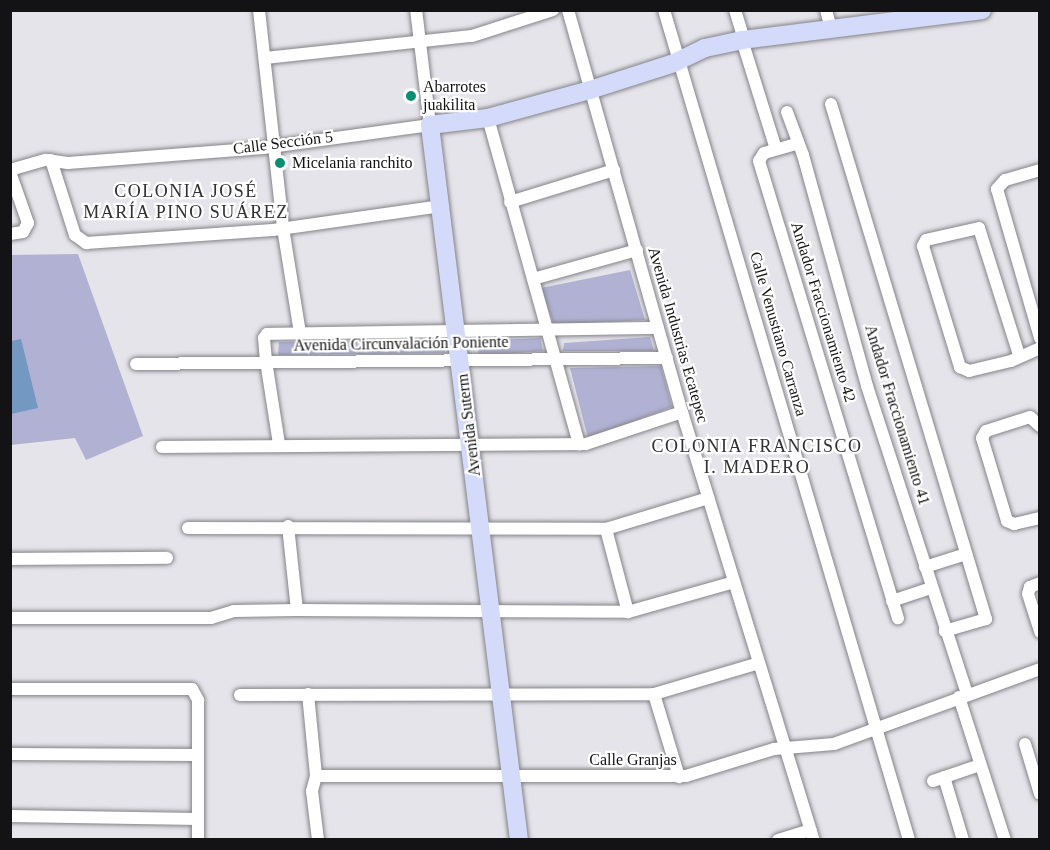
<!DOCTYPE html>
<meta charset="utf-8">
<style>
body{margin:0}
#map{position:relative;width:1050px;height:850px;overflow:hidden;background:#e4e4ea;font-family:"Times New Roman",serif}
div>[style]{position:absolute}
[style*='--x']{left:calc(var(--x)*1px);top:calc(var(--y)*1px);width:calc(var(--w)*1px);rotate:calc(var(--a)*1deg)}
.green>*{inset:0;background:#b1b1d3}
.water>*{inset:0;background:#7398c2}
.roads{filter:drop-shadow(0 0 2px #838389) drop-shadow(0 0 2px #838389)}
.street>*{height:12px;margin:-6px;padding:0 6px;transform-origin:6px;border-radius:6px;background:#fff}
.secondary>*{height:18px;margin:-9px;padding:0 9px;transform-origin:9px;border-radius:9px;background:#d4dbfa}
.dots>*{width:16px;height:16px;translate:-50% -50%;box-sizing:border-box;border:3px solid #fff;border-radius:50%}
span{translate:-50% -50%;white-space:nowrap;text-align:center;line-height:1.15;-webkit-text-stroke:4.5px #fff;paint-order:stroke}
.poi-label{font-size:16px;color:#131315}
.left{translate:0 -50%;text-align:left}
.street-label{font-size:16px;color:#131315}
.neighbourhood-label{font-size:18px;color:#303035;letter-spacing:1.5px}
.frame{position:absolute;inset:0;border:12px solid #131315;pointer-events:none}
</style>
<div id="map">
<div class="green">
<div style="clip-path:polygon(78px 254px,143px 436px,86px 460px,75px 438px,11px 445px,10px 255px)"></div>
<div style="clip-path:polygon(630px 270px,645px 320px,554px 325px,541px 288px)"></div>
<div style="clip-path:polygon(650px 337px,654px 351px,563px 351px,564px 343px)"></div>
<div style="clip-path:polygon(540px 338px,543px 351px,479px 356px,477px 341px)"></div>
<div style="clip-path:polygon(443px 340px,445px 353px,278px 355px,279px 342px)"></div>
<div style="clip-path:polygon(661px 366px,672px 407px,588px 438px,570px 368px)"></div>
</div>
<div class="water">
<div style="clip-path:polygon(21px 339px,38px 408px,11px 414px,11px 341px)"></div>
</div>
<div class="roads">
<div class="street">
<div style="--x:259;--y:10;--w:219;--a:83.7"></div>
<div style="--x:283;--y:228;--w:106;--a:80.8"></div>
<div style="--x:568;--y:10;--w:418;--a:74.2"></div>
<div style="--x:682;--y:412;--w:448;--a:72.9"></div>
<div style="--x:664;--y:10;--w:865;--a:73.55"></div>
<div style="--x:735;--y:10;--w:31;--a:73"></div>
<div style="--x:826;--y:10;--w:20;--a:75"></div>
<div style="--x:742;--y:40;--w:114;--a:72.7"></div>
<div style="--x:265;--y:58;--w:208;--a:-6.1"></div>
<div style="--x:472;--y:36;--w:85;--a:-17.8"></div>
<div style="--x:831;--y:104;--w:538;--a:73.25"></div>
<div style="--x:986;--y:619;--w:43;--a:163.7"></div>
<div style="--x:787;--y:112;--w:46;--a:69.6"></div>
<div style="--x:803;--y:155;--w:240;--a:74.5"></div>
<div style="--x:867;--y:386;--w:324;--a:72"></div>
<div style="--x:488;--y:118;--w:339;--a:74.4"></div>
<div style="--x:796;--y:144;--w:33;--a:164"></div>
<div style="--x:764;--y:153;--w:9;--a:122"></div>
<div style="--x:759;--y:161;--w:478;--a:73.1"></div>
<div style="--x:51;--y:160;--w:79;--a:72.3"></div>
<div style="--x:75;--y:235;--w:14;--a:36"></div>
<div style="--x:86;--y:243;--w:187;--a:-4"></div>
<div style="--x:273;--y:230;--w:170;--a:-8.1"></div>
<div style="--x:10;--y:170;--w:37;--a:-16"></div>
<div style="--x:46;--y:160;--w:22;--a:8"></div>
<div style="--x:68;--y:163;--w:196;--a:-4.4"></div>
<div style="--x:263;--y:148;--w:169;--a:-7.8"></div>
<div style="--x:430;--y:125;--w:116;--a:-96.9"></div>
<div style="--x:1040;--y:170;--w:36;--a:164"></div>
<div style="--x:1005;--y:180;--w:12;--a:132"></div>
<div style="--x:997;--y:189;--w:155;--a:73.9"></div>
<div style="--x:10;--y:172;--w:54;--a:70.6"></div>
<div style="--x:28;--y:223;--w:10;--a:119"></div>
<div style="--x:23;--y:232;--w:13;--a:171"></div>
<div style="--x:510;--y:202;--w:109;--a:-17.1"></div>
<div style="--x:533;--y:279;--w:108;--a:-15.6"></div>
<div style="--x:1019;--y:355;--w:133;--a:-107.5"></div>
<div style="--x:979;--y:228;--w:54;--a:167.2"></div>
<div style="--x:926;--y:240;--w:7;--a:117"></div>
<div style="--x:923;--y:246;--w:127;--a:73"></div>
<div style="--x:960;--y:367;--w:10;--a:24"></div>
<div style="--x:969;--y:371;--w:43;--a:-13.4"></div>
<div style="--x:1011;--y:361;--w:32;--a:-24"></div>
<div style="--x:136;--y:364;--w:531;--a:-0.65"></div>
<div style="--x:1040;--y:426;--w:13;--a:-138"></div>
<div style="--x:1030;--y:417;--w:46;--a:162.3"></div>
<div style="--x:986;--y:431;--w:8;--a:120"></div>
<div style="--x:982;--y:438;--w:87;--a:73.2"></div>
<div style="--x:1007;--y:521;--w:8;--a:23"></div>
<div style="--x:1014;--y:524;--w:27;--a:-13"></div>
<div style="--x:279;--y:444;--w:84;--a:-98.9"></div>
<div style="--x:266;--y:361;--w:23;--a:-95"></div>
<div style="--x:264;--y:338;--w:5;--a:-53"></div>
<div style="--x:267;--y:334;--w:391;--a:-0.9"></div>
<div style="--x:162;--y:447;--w:424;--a:-0.4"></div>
<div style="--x:586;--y:444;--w:101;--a:-18.4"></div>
<div style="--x:288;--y:526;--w:84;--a:83.9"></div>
<div style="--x:188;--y:528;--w:418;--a:0.1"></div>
<div style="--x:606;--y:529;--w:107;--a:-16.9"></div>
<div style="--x:606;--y:529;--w:86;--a:75.2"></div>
<div style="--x:10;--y:559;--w:157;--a:-0.4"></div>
<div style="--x:925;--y:567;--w:43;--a:-17.6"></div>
<div style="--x:1040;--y:583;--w:11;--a:158"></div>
<div style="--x:1030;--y:587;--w:7;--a:106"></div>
<div style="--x:1028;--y:594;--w:40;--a:72"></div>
<div style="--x:892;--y:601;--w:41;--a:-18.4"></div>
<div style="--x:10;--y:618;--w:201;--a:0"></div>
<div style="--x:211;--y:618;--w:24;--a:-17"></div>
<div style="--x:234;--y:611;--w:63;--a:-0.9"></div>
<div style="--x:297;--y:610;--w:331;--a:0.3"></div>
<div style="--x:628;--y:612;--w:110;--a:-15.8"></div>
<div style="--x:10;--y:689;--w:182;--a:0"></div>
<div style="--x:192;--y:689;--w:13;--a:61"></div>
<div style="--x:198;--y:700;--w:140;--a:90"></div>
<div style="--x:308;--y:694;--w:82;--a:84.4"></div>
<div style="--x:316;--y:776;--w:16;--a:105"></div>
<div style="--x:312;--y:791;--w:49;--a:83"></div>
<div style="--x:654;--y:694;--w:87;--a:73.2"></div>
<div style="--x:240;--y:695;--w:414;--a:-0.1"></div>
<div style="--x:654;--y:694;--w:109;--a:-16.4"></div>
<div style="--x:959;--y:697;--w:150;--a:72.2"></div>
<div style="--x:1025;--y:744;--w:52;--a:73.3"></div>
<div style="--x:10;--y:754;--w:188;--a:0.3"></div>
<div style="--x:316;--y:776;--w:370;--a:0"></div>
<div style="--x:686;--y:776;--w:92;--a:-17.1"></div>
<div style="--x:774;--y:749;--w:60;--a:-4.8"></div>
<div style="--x:834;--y:744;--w:219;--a:-20"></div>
<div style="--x:944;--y:777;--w:66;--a:73.2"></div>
<div style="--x:933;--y:781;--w:50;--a:-18.8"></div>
<div style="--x:10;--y:816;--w:188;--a:0.9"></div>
<div style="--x:778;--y:840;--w:34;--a:-17"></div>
</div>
<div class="secondary">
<div style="--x:519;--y:840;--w:721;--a:-97.1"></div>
<div style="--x:430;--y:125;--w:58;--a:-6.9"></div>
<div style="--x:488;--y:118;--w:106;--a:-15.4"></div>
<div style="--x:590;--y:90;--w:88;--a:-17.8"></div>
<div style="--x:674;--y:63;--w:34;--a:-26"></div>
<div style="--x:705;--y:48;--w:38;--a:-12"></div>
<div style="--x:742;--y:40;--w:242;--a:-7.1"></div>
</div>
</div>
<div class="dots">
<div style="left:411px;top:96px;background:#098d73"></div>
<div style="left:280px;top:163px;background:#098d73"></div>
</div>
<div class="poi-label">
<span class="left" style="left:423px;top:96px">Abarrotes<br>juakilita</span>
<span class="left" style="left:292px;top:163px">Micelania ranchito</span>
</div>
<div class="street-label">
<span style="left:283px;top:143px;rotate:-7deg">Calle Sección 5</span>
<span style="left:823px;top:312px;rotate:73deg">Andador Fraccionamiento 42</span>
<span style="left:778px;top:334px;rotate:74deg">Calle Venustiano Carranza</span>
<span style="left:678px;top:335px;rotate:74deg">Avenida Industrias Ecatepec</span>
<span style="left:401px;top:344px;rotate:-1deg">Avenida Circunvalación Poniente</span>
<span style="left:897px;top:415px;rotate:73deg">Andador Fraccionamiento 41</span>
<span style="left:469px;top:425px;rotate:-97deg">Avenida Suterm</span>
<span style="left:633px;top:760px">Calle Granjas</span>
</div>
<div class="neighbourhood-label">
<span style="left:186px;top:202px">COLONIA JOSÉ<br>MARÍA PINO SUÁREZ</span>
<span style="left:757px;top:457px">COLONIA FRANCISCO<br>I. MADERO</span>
</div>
<div class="frame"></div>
</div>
